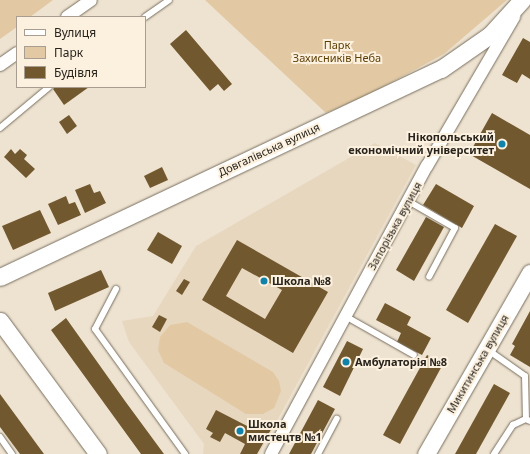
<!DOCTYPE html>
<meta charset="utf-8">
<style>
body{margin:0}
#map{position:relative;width:530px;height:454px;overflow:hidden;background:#eee3d1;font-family:"Noto Sans",sans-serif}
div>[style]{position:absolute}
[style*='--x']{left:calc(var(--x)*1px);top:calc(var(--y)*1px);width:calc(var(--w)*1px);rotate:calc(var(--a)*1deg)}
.built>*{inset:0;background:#e7d7bf}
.green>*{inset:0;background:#e2c9a4}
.building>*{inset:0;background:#72582f}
.roads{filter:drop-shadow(0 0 1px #786e5e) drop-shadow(0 0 1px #786e5e)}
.lane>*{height:6px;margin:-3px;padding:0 3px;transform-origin:3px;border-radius:3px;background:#fff}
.street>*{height:12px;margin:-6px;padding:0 6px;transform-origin:6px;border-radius:6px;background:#fff}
.secondary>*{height:17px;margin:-8.5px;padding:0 8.5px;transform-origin:8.5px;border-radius:8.5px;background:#fff}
.dots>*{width:11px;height:11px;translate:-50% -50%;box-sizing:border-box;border:2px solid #fcf0de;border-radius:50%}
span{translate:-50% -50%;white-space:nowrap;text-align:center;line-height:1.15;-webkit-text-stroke:4px #fcf0de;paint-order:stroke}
.park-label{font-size:11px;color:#5c3f06}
.poi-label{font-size:11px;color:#28241d;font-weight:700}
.right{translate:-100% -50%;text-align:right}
.left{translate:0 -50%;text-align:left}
.street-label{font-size:11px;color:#28241d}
.legend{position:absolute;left:16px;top:16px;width:130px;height:72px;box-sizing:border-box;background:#fcf0de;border:1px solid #a79e91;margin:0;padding:5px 7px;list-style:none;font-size:12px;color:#28241d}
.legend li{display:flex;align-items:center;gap:8px;height:20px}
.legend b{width:20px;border:1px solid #a79e91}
</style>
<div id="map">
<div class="built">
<div style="clip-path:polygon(375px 143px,416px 165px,259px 454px,203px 454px,204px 444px,129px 342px,122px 321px,153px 316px,196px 246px)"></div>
</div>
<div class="green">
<div style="clip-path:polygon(0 0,53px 0,30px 17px,17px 17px,17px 27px,0 39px)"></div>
<div style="clip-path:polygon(205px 0,507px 0,444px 54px,368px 95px,326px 113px)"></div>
<div style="clip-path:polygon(187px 322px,273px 372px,279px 381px,281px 391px,274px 408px,263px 414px,246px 414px,164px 363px,158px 350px,160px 337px,170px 325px)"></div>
</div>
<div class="building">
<div style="clip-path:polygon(186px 30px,232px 84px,224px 91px,218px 84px,210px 91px,170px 44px)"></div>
<div style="clip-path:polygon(523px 38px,530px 42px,530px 79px,522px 74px,517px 83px,502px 75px)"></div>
<div style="clip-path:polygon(55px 87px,89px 87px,64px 105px,53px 89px)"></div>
<div style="clip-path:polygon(492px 113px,530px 135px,530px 189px,469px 154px)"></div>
<div style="clip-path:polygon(69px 115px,77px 126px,67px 134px,59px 122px)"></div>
<div style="clip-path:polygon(11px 149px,15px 154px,20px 149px,27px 155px,24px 159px,35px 169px,26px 178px,4px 157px)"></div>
<div style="clip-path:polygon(162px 167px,168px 180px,150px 188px,144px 176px)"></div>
<div style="clip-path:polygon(90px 184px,94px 193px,100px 191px,106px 203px,85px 213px,75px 190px)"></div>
<div style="clip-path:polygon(436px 184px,474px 206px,462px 228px,423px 205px)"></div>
<div style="clip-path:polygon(66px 196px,69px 204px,75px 202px,81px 215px,58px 225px,48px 204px)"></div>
<div style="clip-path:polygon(40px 210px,51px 233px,13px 250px,2px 226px)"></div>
<div style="clip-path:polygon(426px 217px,444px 227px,414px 281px,396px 270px)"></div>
<div style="clip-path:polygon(495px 224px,517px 236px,468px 323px,446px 310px)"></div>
<div style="clip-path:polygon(158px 232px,182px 246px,172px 264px,147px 250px)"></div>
<div style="clip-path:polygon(evenodd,237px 240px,328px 292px,293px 353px,202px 300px,237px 240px,242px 268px,282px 290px,265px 319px,226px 296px,242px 268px)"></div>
<div style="clip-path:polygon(101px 270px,109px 287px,55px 311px,48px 293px)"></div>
<div style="clip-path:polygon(184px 279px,190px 282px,182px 295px,176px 291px)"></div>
<div style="clip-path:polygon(385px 303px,411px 317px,407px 325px,431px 338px,422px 355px,397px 342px,401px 333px,376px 320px)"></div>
<div style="clip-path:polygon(530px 311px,530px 367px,510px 355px,515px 346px,512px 344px)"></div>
<div style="clip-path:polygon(159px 315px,167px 319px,160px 332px,152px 327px)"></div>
<div style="clip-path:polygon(66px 318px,125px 401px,164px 454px,141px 454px,51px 330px)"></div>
<div style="clip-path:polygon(347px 341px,363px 349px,340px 396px,323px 387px)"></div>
<div style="clip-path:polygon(427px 355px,443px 364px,400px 444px,383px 435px)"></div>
<div style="clip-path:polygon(494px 384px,510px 393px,476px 454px,455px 454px)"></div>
<div style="clip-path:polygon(0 394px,44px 454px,20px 454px,0 427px)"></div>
<div style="clip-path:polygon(318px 400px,335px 409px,311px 454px,289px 454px)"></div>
<div style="clip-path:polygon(216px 410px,253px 429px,259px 419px,273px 426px,257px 454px,240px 454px,245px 444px,225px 433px,220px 442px,210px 437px,213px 433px,206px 429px)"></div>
</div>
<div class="roads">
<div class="lane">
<div style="--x:145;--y:17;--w:29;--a:-35"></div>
<div style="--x:0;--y:128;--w:64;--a:-39.9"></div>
<div style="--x:408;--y:201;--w:54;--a:29.9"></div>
<div style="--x:455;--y:228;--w:55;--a:118"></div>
<div style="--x:116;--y:289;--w:45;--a:117.7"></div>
<div style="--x:95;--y:329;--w:154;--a:54.2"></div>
<div style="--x:345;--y:316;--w:79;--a:29.5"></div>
<div style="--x:488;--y:350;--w:45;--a:35.1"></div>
<div style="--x:525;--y:376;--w:43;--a:88.7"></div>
<div style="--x:526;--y:419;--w:4;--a:27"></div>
<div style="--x:0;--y:437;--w:21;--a:55"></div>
<div style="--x:318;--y:454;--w:40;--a:-62"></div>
<div style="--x:494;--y:454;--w:35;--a:-57"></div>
<div style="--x:513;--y:425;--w:14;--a:-25"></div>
</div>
<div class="street">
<div style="--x:67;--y:17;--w:29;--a:-35"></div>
<div style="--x:0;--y:65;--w:21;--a:-35"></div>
<div style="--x:271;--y:454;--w:328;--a:-61.6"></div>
<div style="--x:427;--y:166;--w:173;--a:-59.7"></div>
</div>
<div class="secondary">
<div style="--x:0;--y:277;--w:488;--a:-25.3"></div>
<div style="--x:441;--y:69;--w:60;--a:-34.8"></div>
<div style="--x:490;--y:35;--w:47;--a:-47.6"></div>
<div style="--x:0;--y:321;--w:165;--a:53.6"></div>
<div style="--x:426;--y:454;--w:209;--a:-60.1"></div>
</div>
</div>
<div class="dots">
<div style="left:502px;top:144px;background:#1183aa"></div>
<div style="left:264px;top:281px;background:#1183aa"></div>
<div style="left:346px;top:362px;background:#1183aa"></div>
<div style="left:240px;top:431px;background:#1183aa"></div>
</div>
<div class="park-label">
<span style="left:337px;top:52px">Парк<br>Захисників Неба</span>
</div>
<div class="poi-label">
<span class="right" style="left:494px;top:144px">Нікопольський<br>економічний університет</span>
<span class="left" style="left:272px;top:281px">Школа №8</span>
<span class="left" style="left:355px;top:362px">Амбулаторія №8</span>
<span class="left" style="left:248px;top:431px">Школа<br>мистецтв №1</span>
</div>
<div class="street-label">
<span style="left:269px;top:150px;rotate:-25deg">Довгалівська вулиця</span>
<span style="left:395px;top:226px;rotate:-61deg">Запорізька вулиця</span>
<span style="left:478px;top:364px;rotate:-60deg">Микитинська вулиця</span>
</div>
<ul class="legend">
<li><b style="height:5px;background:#fff"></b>Вулиця</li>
<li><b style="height:11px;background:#e2c9a4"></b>Парк</li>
<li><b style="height:11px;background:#72582f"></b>Будівля</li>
</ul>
</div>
